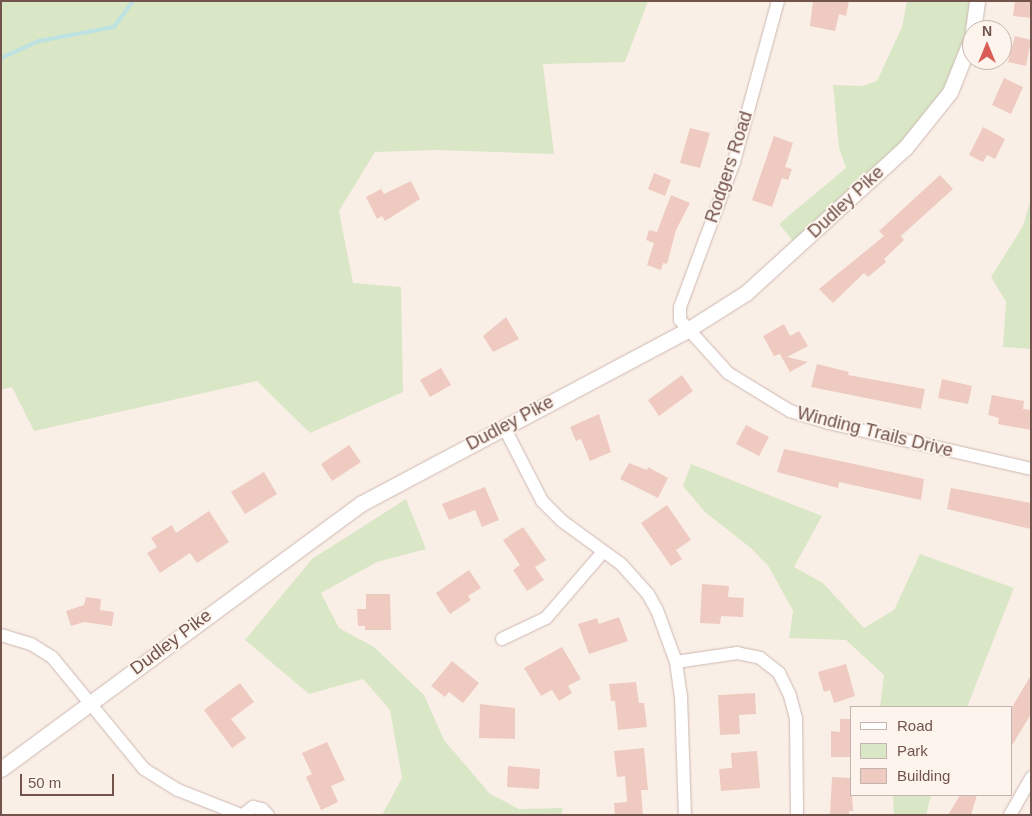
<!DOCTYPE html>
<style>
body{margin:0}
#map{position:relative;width:1032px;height:816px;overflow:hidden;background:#faefe7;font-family:Helvetica,sans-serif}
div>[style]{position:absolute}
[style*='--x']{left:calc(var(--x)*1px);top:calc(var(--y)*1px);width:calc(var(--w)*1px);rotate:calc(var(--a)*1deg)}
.green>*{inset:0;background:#d9e7c6}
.stream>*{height:4px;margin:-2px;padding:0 2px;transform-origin:2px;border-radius:2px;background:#bde2e1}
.building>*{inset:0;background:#eecac0}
.roads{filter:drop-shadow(0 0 1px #cdb8b1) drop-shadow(0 0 1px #cdb8b1)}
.minor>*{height:12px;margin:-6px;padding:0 6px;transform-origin:6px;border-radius:6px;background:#fff}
.tertiary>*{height:15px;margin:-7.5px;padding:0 7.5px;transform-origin:7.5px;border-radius:7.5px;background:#fff}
span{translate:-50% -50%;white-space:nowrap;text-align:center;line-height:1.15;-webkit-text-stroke:4px #fdf4ed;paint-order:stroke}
.street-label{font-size:18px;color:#72544d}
.frame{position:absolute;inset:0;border:2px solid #72544d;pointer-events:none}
.legend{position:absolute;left:850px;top:706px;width:162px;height:90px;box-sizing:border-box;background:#fdf4ed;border:1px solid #c5b4ad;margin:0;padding:6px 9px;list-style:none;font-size:15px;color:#72544d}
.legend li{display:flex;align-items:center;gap:10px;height:25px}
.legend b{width:25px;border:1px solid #c5b4ad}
.north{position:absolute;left:962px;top:20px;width:50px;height:50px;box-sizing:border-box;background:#fdf4ed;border:1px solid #c5b4ad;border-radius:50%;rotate:0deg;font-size:14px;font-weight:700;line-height:20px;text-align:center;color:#72544d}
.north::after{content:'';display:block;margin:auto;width:18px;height:22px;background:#da5c56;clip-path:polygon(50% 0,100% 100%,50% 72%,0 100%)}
.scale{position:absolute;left:20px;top:774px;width:94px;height:22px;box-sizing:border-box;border:2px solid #72544d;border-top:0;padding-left:6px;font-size:15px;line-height:18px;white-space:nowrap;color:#72544d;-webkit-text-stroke:4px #fdf4ed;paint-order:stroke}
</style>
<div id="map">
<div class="green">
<div style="clip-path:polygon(1px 1px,648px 1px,625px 62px,543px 64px,554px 154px,436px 150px,375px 152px,339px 211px,353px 283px,401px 287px,403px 392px,310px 433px,257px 381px,34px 431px,12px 387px,1px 390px)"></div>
<div style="clip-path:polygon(907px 1px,977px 1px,973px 30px,929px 120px,798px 247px,779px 224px,846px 168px,839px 148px,833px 85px,863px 86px,877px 81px,902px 27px)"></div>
<div style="clip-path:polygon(1031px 199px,1031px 349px,1003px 347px,1006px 302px,991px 277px,1023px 226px)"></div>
<div style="clip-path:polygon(691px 464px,822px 516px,794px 567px,823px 583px,864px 628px,894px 610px,920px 554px,1014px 588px,967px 707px,880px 707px,884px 675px,846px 640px,789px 638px,793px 611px,769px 567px,752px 549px,705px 512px,683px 486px)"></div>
<div style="clip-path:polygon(406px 499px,426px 549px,377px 562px,321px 593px,339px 628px,374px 647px,424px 695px,444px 740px,490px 794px,519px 809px,563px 808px,561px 815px,382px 815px,402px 778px,390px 710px,363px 679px,309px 694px,245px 640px,312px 559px)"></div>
<div style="clip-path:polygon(893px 795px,931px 795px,926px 815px,894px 815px)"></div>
</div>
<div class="stream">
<div style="--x:1;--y:58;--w:42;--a:-24.1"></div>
<div style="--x:39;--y:41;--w:76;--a:-10.6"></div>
<div style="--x:114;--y:27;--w:32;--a:-54"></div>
</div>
<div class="building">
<div style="clip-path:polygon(813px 1px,849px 1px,846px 16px,839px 14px,835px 31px,810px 26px)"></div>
<div style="clip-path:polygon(1015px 1px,1031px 1px,1031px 18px,1013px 16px)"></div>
<div style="clip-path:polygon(1015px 36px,1031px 40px,1026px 66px,1008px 62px)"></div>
<div style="clip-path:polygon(1004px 78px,1023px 87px,1011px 114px,992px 105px)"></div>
<div style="clip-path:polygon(983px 127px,1005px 139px,995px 159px,987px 155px,983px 162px,969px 155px)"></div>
<div style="clip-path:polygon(690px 128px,710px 133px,700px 168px,680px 163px)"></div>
<div style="clip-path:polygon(774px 136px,793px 143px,785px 167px,792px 169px,788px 180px,782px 178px,772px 207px,752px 200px)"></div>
<div style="clip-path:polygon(654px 173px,671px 180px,665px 196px,648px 189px)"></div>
<div style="clip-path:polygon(940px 175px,953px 189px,901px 236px,904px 240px,884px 259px,886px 262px,868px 277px,864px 273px,833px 303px,819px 289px,884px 236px,879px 231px)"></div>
<div style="clip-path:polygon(411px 181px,420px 199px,385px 221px,382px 216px,377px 219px,366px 197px,381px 189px,384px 194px)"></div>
<div style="clip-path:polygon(671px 195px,690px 203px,676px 230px,667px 264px,663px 263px,661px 270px,647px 265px,654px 243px,646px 240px,649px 230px,657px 232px)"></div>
<div style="clip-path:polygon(506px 317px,519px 339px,493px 352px,483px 336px)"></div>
<div style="clip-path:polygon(784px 324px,790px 336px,799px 331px,808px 346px,787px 357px,808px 362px,790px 372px,780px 354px,774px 356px,763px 336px)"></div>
<div style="clip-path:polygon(817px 364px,849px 372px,848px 375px,925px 389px,921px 409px,811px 387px)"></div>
<div style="clip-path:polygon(441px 368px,451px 385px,430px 397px,420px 380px)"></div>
<div style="clip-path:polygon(682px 375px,693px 391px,659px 416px,648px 400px)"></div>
<div style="clip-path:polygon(942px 379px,972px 386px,968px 404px,938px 398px)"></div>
<div style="clip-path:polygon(992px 395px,1024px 401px,1023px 409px,1031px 410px,1031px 430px,998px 424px,999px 418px,988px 415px)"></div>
<div style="clip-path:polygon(599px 414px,611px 452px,590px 461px,581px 439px,576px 441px,570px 427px)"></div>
<div style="clip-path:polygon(746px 425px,769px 437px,759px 456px,736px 444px)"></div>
<div style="clip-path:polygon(349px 445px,361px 462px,332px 481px,321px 464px)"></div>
<div style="clip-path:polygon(784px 449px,924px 479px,921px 500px,839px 482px,838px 488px,777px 472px)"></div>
<div style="clip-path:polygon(629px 463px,647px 470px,648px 467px,668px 478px,658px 498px,620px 479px)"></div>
<div style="clip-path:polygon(264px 472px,277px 494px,245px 514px,231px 492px)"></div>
<div style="clip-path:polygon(485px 487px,499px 520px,482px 527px,475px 510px,449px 520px,442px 504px)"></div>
<div style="clip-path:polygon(951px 488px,1031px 503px,1031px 529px,947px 509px)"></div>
<div style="clip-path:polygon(667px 505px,691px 540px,676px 550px,682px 559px,671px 566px,641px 523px)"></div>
<div style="clip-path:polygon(209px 511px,229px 542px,197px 563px,190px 553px,160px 573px,147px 553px,157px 547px,151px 538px,172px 525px,176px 533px)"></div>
<div style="clip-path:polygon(523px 527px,546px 560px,535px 567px,544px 580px,527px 591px,513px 570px,520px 565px,503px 540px)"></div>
<div style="clip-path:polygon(469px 570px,481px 588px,468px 596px,471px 600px,450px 614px,436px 593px)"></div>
<div style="clip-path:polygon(702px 584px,729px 586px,728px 597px,744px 598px,743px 617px,721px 616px,720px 624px,700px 623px)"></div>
<div style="clip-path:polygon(366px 594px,390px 594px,391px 630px,365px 630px,365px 626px,358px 626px,357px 609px,366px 609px)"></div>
<div style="clip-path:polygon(86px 597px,101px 599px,100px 610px,114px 612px,112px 626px,84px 622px,71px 626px,66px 611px,84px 605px)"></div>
<div style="clip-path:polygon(619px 617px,628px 641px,589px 654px,578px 624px,597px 618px,599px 624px)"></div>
<div style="clip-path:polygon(562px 647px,581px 679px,568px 686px,572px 693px,559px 701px,552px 690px,541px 696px,524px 668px)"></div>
<div style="clip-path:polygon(452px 661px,479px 683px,463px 703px,449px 692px,445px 697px,431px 686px)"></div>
<div style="clip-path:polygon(846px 664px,855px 696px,834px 703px,830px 690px,824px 692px,818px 672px)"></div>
<div style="clip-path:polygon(1031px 675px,1031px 714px,1011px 747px,1011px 709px)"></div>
<div style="clip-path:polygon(636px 682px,639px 703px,644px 703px,647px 727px,618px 730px,615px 701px,611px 701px,609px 684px)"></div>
<div style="clip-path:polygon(240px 683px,254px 702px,231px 719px,246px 738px,232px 748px,204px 710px)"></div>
<div style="clip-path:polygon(755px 693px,756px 714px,739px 715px,740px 734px,720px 735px,718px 695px)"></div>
<div style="clip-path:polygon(480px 704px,515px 708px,515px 739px,479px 738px)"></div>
<div style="clip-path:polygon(840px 719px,851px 719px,851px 757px,831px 757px,831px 731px,840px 732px)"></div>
<div style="clip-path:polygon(327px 742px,345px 780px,331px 786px,338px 802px,321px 810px,306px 777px,312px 774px,302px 753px)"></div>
<div style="clip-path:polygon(644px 748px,648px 790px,641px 790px,643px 815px,615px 815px,614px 803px,627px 802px,625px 776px,617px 777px,614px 751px)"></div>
<div style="clip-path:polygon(757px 751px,760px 788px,721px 791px,719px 769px,732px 768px,731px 753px)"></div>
<div style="clip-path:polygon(508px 766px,540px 769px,539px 789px,507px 787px)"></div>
<div style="clip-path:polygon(832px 777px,851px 778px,853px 811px,849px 811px,849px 815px,830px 815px)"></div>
<div style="clip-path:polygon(960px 795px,977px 795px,971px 815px,948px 815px)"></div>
</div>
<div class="roads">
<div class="minor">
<div style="--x:778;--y:1;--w:167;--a:105.3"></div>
<div style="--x:734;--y:162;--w:155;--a:110.4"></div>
<div style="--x:680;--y:307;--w:13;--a:90"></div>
<div style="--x:680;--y:320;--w:72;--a:47.8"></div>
<div style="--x:728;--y:373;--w:73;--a:31.5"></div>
<div style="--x:790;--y:411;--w:41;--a:17.1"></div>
<div style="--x:829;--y:423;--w:207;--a:12.8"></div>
<div style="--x:504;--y:427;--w:83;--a:62.8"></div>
<div style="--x:542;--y:501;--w:28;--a:45"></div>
<div style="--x:562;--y:521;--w:73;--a:36.1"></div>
<div style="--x:621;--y:564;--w:40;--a:48"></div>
<div style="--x:648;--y:594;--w:18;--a:61"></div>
<div style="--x:657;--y:610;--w:55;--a:69.9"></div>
<div style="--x:676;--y:662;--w:34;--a:82"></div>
<div style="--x:681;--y:696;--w:119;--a:88.1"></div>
<div style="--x:1;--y:635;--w:31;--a:17"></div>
<div style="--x:31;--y:644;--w:25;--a:32"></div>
<div style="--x:52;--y:657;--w:145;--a:50.6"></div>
<div style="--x:144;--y:769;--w:40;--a:32"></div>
<div style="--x:178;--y:790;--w:68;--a:21.6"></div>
<div style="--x:502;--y:639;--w:49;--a:-25.5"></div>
<div style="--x:546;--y:618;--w:87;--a:-49.2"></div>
<div style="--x:676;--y:662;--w:62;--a:-8.4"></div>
<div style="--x:737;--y:653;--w:24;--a:12"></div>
<div style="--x:760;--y:658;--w:24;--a:38"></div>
<div style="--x:779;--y:673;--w:25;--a:64"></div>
<div style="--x:790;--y:696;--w:23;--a:75"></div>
<div style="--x:796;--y:718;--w:97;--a:89.4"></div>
<div style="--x:243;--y:815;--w:13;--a:-39"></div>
<div style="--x:253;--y:807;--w:9;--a:13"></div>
<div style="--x:262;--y:809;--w:8;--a:45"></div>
<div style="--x:1010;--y:815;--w:43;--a:-60.4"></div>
</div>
<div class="tertiary">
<div style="--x:973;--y:30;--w:29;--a:-82"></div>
<div style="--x:1;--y:769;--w:448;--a:-36.4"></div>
<div style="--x:362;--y:503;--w:370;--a:-28"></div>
<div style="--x:689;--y:329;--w:67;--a:-32.3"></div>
<div style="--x:746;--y:293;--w:215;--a:-42.4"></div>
<div style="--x:905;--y:148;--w:72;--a:-51.2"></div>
<div style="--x:950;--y:92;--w:59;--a:-68.2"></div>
</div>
</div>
<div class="street-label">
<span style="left:729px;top:167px;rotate:-72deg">Rodgers Road</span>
<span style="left:846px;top:202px;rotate:-43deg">Dudley Pike</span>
<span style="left:510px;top:423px;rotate:-28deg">Dudley Pike</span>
<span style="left:875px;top:432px;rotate:14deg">Winding Trails Drive</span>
<span style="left:171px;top:642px;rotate:-37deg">Dudley Pike</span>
</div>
<div class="frame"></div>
<ul class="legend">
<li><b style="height:6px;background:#fff"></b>Road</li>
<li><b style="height:14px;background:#d9e7c6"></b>Park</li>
<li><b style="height:14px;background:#eecac0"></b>Building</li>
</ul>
<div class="north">N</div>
<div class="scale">50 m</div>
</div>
